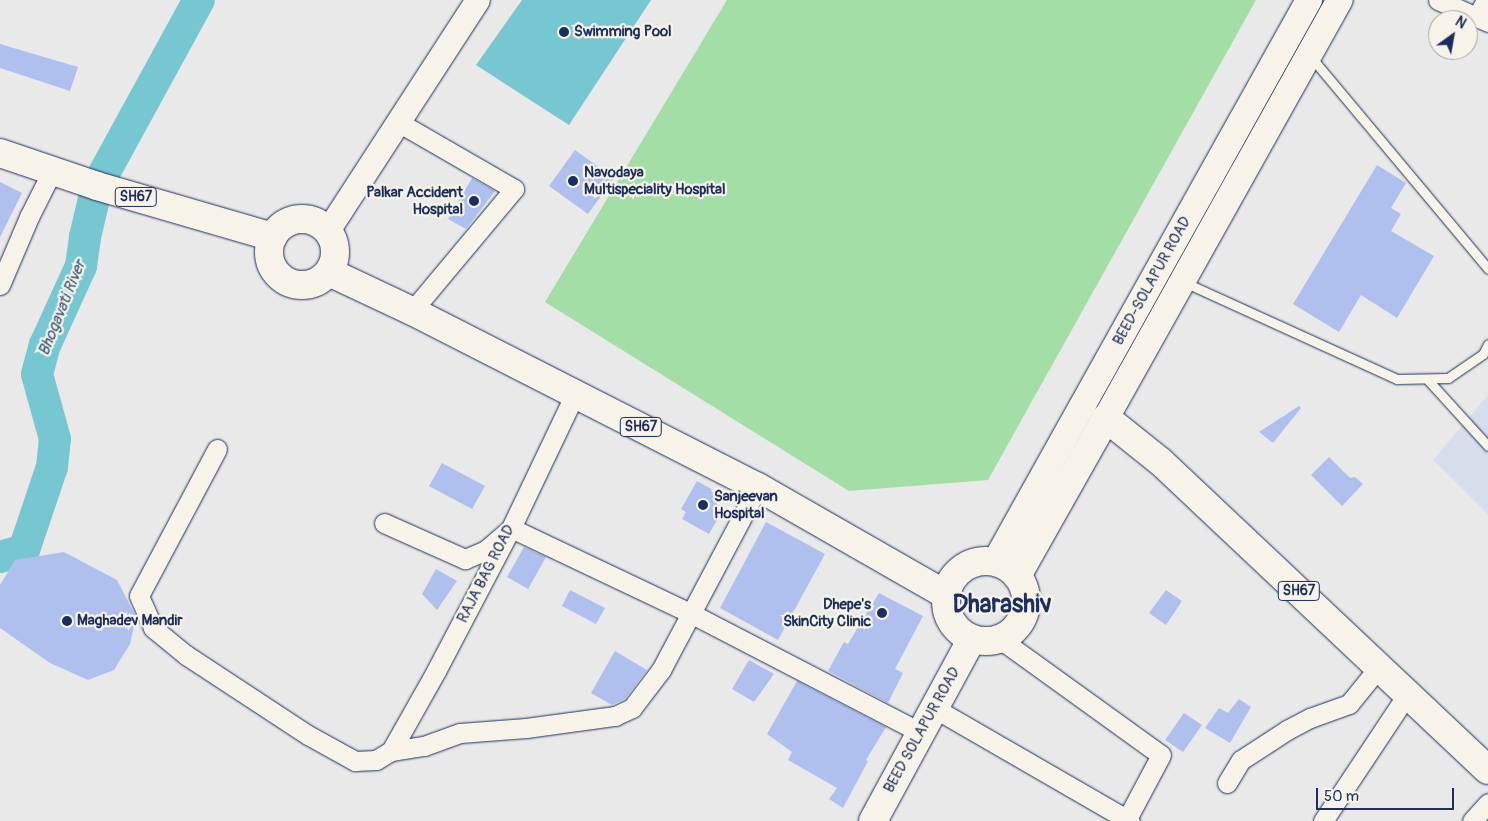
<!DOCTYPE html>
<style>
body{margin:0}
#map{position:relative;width:1488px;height:821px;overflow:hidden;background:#e9e9e9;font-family:Pangolin,sans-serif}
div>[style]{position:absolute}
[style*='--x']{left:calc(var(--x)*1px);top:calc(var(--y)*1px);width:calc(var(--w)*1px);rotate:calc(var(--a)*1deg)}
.built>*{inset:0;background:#d8ddeb}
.green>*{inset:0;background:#a2dea5}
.water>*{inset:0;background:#77c7d2}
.river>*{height:32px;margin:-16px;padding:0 16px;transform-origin:16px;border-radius:16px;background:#77c7d2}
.building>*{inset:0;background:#afc0ef}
.roads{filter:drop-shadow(0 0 1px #1b2f5e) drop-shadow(0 0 1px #1b2f5e)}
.service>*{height:9px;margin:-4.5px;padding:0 4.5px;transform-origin:4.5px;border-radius:4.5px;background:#f7f3e8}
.minor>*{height:19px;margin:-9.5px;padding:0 9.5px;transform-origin:9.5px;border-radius:9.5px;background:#f7f3e8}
.tertiary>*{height:24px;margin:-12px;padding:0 12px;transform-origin:12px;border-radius:12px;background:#f7f3e8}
.secondary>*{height:26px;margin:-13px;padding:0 13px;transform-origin:13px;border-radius:13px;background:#f7f3e8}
.primary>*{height:28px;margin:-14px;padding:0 14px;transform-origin:14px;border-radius:14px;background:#f7f3e8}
.primary>.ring{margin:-14px;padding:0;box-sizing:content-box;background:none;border:28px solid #f7f3e8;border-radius:50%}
.dots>*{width:14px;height:14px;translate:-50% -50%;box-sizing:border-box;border:2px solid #f7f3e8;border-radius:50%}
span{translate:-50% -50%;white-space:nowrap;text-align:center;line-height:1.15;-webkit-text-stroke:4.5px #f7f3e8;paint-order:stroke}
.shield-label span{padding:1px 4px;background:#f7f3e8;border:1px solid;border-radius:4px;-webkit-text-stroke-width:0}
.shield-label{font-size:14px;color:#1b2f5e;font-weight:700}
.poi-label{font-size:15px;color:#1b2f5e;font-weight:700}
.left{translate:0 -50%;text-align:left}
.right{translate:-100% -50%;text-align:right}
.street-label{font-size:15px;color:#1b2f5e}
.water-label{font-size:16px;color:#32557b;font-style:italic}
.town-label{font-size:25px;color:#1b2f5e;font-weight:700}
.north{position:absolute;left:1428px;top:10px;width:50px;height:50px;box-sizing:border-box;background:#f7f3e8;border:1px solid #9fa5b1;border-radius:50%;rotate:32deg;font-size:14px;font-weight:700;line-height:20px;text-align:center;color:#1b2f5e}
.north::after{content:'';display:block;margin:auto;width:18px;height:22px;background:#1b2f5e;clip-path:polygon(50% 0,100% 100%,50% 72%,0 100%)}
.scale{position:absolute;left:1316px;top:788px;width:138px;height:22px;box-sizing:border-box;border:2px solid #1b2f5e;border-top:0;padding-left:6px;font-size:15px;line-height:18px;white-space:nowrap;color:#1b2f5e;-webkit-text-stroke:4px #f7f3e8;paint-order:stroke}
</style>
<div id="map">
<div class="built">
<div style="clip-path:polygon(1488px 395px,1488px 514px,1433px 460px)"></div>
</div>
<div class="green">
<div style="clip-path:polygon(727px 0,1256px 0,988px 480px,849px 491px,545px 302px)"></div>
</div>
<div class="water">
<div style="clip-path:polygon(522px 0,651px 0,569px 125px,476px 65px)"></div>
</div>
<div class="river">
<div style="--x:0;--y:557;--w:25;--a:-16"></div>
<div style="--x:24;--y:550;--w:88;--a:-71.4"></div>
<div style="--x:52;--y:467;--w:28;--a:-84"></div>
<div style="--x:55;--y:439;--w:67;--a:-105.5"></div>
<div style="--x:37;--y:374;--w:30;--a:-75"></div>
<div style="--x:45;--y:345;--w:87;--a:-65.5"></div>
<div style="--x:81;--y:266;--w:29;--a:-82"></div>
<div style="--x:85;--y:237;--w:52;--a:-76.8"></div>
<div style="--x:97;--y:186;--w:212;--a:-61.3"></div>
</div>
<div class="building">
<div style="clip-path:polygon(0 44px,78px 67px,70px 91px,0 68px)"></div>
<div style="clip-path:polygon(575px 150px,614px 178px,588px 214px,549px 186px)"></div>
<div style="clip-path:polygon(1377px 165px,1406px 183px,1391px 208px,1401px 214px,1391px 231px,1434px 256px,1397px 318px,1361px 295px,1339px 332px,1293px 304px)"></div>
<div style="clip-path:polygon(472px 178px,495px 191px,466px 229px,448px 219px)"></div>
<div style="clip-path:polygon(0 182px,22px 193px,0 237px)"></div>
<div style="clip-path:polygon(1299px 406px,1301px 408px,1273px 443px,1259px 432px)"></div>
<div style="clip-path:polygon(1329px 457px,1350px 478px,1355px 477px,1363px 484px,1342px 506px,1311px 475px)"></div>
<div style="clip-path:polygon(442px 463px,485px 486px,472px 509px,429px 486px)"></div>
<div style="clip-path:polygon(697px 481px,722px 495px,717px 504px,724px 508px,709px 534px,682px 519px,686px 512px,681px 509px)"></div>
<div style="clip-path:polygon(766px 522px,825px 554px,778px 640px,720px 608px)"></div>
<div style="clip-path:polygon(524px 547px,546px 557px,528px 589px,507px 577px)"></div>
<div style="clip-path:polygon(64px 552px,117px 580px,136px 617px,130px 644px,114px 670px,88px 680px,50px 663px,0 628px,0 585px,15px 560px)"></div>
<div style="clip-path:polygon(436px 569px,457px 581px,437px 610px,422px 594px)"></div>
<div style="clip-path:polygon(570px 590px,605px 608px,596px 624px,562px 606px)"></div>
<div style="clip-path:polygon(1166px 590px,1182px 601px,1166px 625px,1149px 613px)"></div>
<div style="clip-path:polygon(879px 593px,923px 616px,895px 669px,903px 673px,888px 703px,828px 671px,844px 642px,848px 644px)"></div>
<div style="clip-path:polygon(615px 651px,647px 670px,625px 699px,612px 705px,591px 693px)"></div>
<div style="clip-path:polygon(749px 660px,774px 674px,754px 702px,732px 689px)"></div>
<div style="clip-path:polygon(797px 681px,886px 727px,866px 760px,868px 761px,843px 808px,829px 799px,837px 788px,788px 760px,792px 752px,767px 734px)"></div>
<div style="clip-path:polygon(1239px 699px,1251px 707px,1230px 743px,1205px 728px,1219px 708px,1228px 713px)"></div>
<div style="clip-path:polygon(1184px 713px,1202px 725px,1183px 752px,1165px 740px)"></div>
</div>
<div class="roads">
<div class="service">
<div style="--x:1311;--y:57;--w:276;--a:50.1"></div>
<div style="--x:1186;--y:283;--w:232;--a:24.5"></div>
<div style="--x:1397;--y:379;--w:51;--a:-1.1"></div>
<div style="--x:1448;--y:378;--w:42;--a:-34.4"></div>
<div style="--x:1483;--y:354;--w:11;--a:-63"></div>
<div style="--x:1428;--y:380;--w:89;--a:47.7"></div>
</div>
<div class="minor">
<div style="--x:1438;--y:0;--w:55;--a:23.7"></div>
<div style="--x:1477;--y:17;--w:19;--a:-62"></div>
<div style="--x:398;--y:122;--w:134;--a:30"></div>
<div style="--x:514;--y:189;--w:159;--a:129.9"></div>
<div style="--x:0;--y:285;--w:74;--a:-66.9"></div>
<div style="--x:29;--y:217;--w:51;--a:-63.4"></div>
<div style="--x:217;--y:449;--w:166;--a:118"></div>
<div style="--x:139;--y:596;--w:35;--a:66"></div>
<div style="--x:153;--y:628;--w:43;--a:39.3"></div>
<div style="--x:186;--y:655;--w:146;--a:33.3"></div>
<div style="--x:308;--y:735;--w:54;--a:29"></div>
<div style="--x:355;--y:761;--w:21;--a:-3"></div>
<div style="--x:376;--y:760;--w:17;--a:-31"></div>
<div style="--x:391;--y:751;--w:33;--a:-9"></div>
<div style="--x:424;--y:746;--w:38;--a:-20"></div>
<div style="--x:460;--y:733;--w:66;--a:-4.3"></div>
<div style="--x:526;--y:728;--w:90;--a:-7.7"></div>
<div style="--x:615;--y:716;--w:19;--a:-25"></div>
<div style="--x:632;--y:708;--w:48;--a:-52.7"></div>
<div style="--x:661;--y:670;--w:207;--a:-62.1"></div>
<div style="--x:384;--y:523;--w:89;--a:24"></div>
<div style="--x:465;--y:559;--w:23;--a:-23"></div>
<div style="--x:486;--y:550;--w:33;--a:-41"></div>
<div style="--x:511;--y:528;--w:200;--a:25.4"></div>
<div style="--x:692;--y:614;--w:257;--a:27.4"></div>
<div style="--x:1000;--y:639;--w:198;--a:35.8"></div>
<div style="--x:1161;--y:755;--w:72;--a:118"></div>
<div style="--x:934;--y:708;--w:226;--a:30"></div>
<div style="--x:391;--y:751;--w:92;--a:-60.6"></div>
<div style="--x:436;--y:671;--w:161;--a:-62.3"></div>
<div style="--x:511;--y:528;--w:148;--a:-64.5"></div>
<div style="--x:1227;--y:783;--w:27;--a:-59"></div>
<div style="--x:1241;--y:760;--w:55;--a:-33.1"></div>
<div style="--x:1287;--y:730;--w:26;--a:-28"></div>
<div style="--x:1310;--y:718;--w:41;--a:-19.7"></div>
<div style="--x:1349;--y:704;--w:48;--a:-51"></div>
<div style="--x:1323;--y:821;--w:154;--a:-56.4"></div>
<div style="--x:1472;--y:821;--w:24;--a:-48"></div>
</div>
<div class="tertiary">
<div style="--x:328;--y:231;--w:275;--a:-57"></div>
</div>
<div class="secondary">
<div style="--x:1106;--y:418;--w:479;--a:-60.8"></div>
<div style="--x:995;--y:562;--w:644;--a:-60.81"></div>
</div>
<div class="primary">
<div style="--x:0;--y:153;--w:102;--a:18.8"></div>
<div style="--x:97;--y:186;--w:183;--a:16.2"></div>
<div class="ring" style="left:269px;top:219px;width:38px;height:38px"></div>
<div style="--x:329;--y:272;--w:92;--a:25.2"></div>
<div style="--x:412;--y:311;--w:388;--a:27"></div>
<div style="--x:758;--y:487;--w:215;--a:29.8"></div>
<div class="ring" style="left:946px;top:561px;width:52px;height:52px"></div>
<div style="--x:1017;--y:576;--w:181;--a:-60.6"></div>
<div style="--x:1106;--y:418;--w:70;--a:38.7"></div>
<div style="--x:1161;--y:462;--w:449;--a:43.3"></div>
<div style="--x:873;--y:821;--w:207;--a:-61.5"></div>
</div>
</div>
<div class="dots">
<div style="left:564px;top:32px;background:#1b2f5e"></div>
<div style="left:573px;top:181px;background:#1b2f5e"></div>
<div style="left:474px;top:201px;background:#1b2f5e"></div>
<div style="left:703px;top:505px;background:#1b2f5e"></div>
<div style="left:882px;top:613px;background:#1b2f5e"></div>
<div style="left:67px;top:621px;background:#1b2f5e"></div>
</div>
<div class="shield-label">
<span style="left:136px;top:197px">SH67</span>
<span style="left:641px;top:427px">SH67</span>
<span style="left:1299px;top:591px">SH67</span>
</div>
<div class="poi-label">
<span class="left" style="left:574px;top:32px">Swimming Pool</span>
<span class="left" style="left:584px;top:181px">Navodaya<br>Multispeciality Hospital</span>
<span class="right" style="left:463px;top:201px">Palkar Accident<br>Hospital</span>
<span class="left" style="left:714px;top:505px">Sanjeevan<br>Hospital</span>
<span class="right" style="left:871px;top:613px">Dhepe's<br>SkinCity Clinic</span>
<span class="left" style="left:77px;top:621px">Maghadev Mandir</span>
</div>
<div class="street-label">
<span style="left:1152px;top:281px;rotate:-61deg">BEED-SOLAPUR ROAD</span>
<span style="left:486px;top:574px;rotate:-63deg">RAJA BAG ROAD</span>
<span style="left:922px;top:730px;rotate:-61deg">BEED SOLAPUR ROAD</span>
</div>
<div class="water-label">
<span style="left:62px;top:308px;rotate:-68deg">Bhogavati River</span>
</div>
<div class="town-label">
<span style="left:1002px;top:605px">Dharashiv</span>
</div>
<div class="north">N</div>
<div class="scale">50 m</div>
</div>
